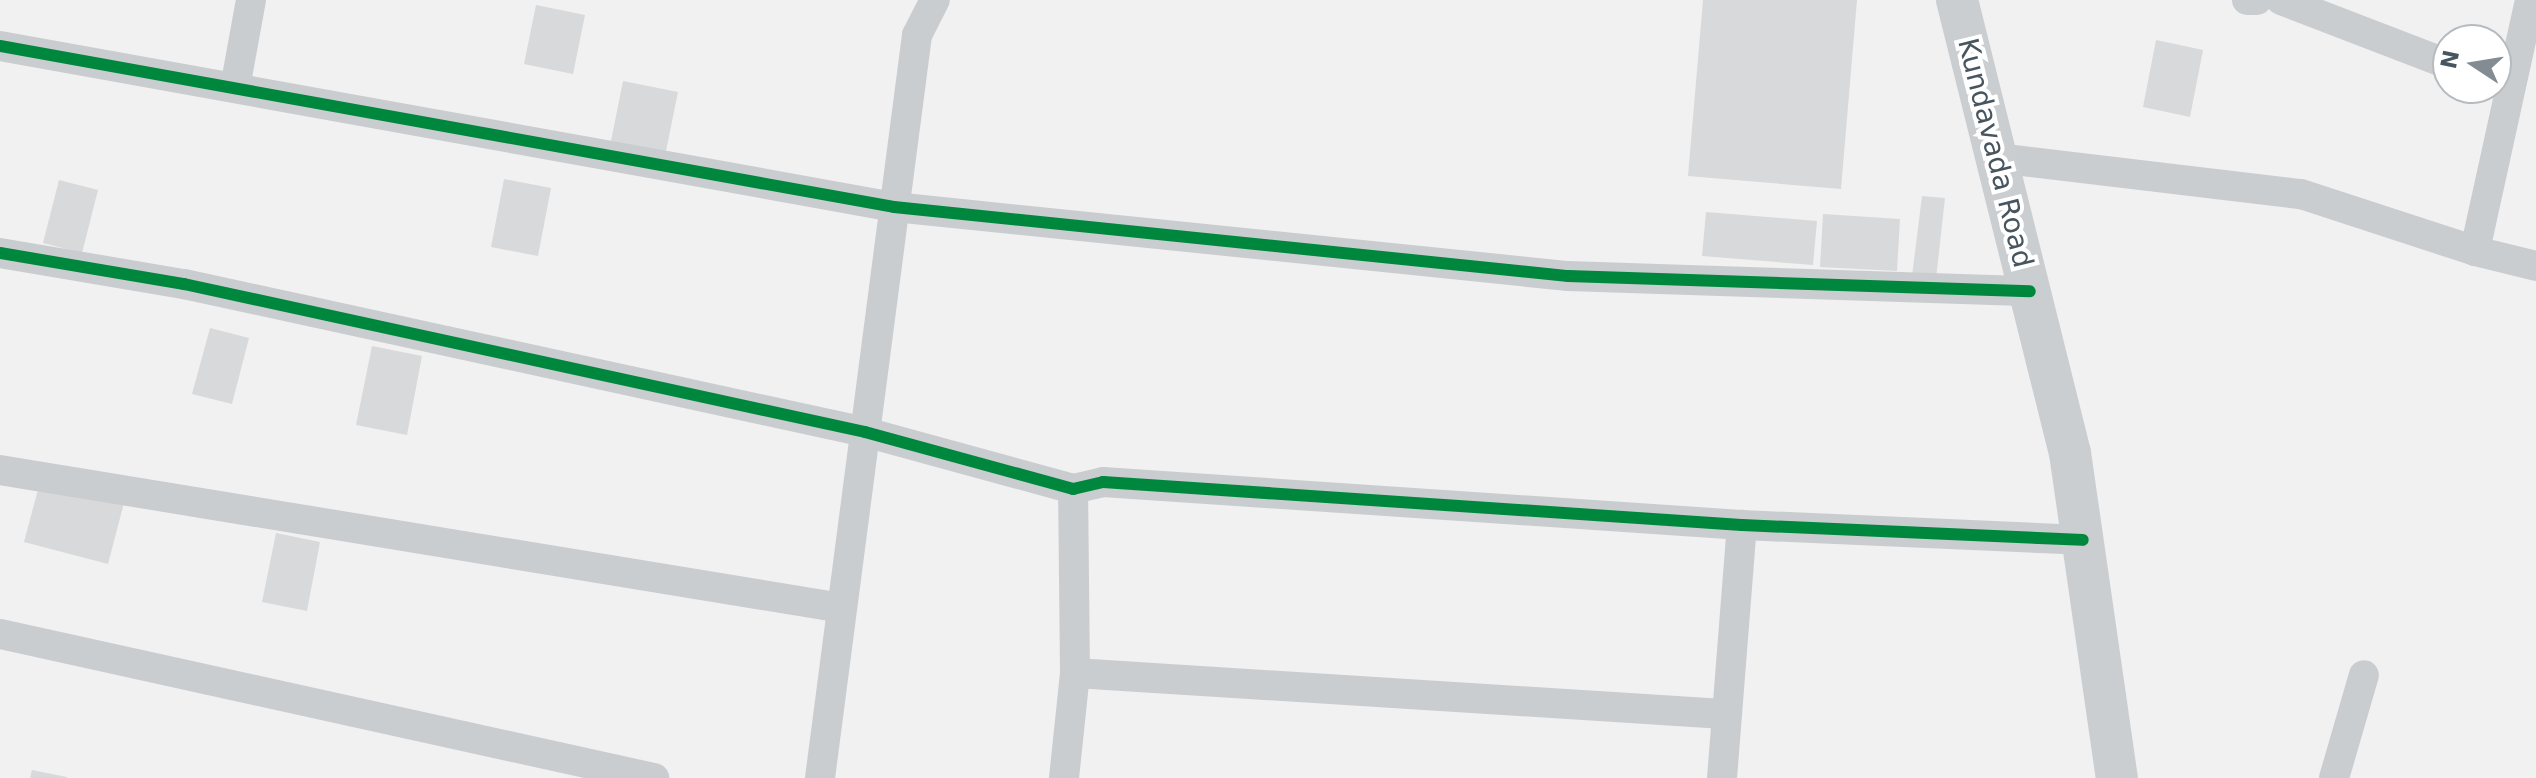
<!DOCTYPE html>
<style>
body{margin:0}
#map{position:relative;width:2536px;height:778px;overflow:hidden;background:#f2f1f1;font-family:"DejaVu Sans",sans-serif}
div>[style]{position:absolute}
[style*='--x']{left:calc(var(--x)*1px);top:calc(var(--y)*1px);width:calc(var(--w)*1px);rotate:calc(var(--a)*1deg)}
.building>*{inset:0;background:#d8d9da}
.street>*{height:30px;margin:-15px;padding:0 15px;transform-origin:15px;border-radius:15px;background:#cacdd0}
.secondary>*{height:42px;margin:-21px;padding:0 21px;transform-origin:21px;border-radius:21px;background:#cbced1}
.cycleway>*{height:12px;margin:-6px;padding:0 6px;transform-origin:6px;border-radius:6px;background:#00873e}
span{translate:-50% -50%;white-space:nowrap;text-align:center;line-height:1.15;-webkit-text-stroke:8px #fff;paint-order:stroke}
.street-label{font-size:28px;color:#47555f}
.north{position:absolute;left:2432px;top:24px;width:80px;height:80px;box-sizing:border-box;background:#fff;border:2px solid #b5bbbf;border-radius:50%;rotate:282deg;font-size:22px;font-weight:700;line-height:32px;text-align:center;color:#47555f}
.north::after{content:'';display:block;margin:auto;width:28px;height:36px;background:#838c92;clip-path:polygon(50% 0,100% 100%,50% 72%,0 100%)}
</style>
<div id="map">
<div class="building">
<div style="clip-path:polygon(1703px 0,1857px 0,1841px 189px,1688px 176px)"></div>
<div style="clip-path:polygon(536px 5px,585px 15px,573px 74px,524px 64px)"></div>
<div style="clip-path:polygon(2156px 40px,2203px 50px,2190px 117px,2143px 107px)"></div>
<div style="clip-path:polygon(623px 81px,678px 92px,664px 161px,609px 151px)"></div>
<div style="clip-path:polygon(504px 179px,551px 188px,538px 256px,491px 247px)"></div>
<div style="clip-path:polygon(59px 180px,98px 190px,82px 253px,43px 243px)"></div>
<div style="clip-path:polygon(1922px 196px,1945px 198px,1936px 279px,1912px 276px)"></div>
<div style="clip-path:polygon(1706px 212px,1817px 221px,1813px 265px,1702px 256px)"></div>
<div style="clip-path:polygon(1823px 214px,1900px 219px,1897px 271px,1820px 267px)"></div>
<div style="clip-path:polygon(210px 328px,249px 338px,232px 404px,192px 394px)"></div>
<div style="clip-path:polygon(372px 346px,422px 356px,407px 435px,356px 425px)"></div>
<div style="clip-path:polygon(40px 482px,124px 503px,108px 564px,24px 542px)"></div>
<div style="clip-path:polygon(276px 533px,320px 542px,307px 611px,262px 602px)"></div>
<div style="clip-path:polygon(32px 770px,67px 777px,67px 778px,30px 778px)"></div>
</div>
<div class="street">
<div style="--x:2247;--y:0;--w:10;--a:0"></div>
<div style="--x:2281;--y:0;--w:179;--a:21"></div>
<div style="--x:2530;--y:0;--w:257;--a:102.4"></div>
<div style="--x:2475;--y:251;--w:63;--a:13.8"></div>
<div style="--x:0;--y:46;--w:908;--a:10.21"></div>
<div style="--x:894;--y:207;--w:678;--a:5.85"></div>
<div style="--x:1568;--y:276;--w:462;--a:1.9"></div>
<div style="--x:235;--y:88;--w:89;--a:-79.7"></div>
<div style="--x:1997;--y:158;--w:306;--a:6.8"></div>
<div style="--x:2301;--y:194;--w:183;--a:18.1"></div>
<div style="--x:0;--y:253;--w:187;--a:9.6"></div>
<div style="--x:184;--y:284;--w:697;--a:12.26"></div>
<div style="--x:865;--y:432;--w:216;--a:15.3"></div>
<div style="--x:1073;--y:489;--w:31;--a:-13"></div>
<div style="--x:1103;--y:482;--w:640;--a:3.85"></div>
<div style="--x:1742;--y:525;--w:341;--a:2.5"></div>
<div style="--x:0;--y:470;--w:853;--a:9.31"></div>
<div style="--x:0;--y:634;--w:670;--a:12.42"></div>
<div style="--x:1075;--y:673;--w:650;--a:3.61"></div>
<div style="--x:820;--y:778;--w:749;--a:-82.56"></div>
<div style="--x:917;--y:35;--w:39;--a:-63"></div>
<div style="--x:1064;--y:778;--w:106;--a:-84"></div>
<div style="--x:1075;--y:673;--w:184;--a:-90.6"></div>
<div style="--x:1722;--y:778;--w:254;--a:-85.5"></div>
<div style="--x:2334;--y:778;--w:107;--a:-73.8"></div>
</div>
<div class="secondary">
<div style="--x:1957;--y:0;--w:467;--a:76"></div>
<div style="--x:2070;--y:453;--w:328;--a:81.8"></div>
</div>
<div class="cycleway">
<div style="--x:0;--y:46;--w:908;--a:10.21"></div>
<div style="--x:894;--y:207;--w:678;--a:5.85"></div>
<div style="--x:1568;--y:276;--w:462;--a:1.9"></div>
<div style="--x:0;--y:253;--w:187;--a:9.6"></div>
<div style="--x:184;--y:284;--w:697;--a:12.26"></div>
<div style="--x:865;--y:432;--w:216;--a:15.3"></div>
<div style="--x:1073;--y:489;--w:31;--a:-13"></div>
<div style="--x:1103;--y:482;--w:640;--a:3.85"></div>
<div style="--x:1742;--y:525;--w:341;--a:2.5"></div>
</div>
<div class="street-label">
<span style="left:1995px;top:153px;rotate:76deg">Kundavada Road</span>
</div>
<div class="north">N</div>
</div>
